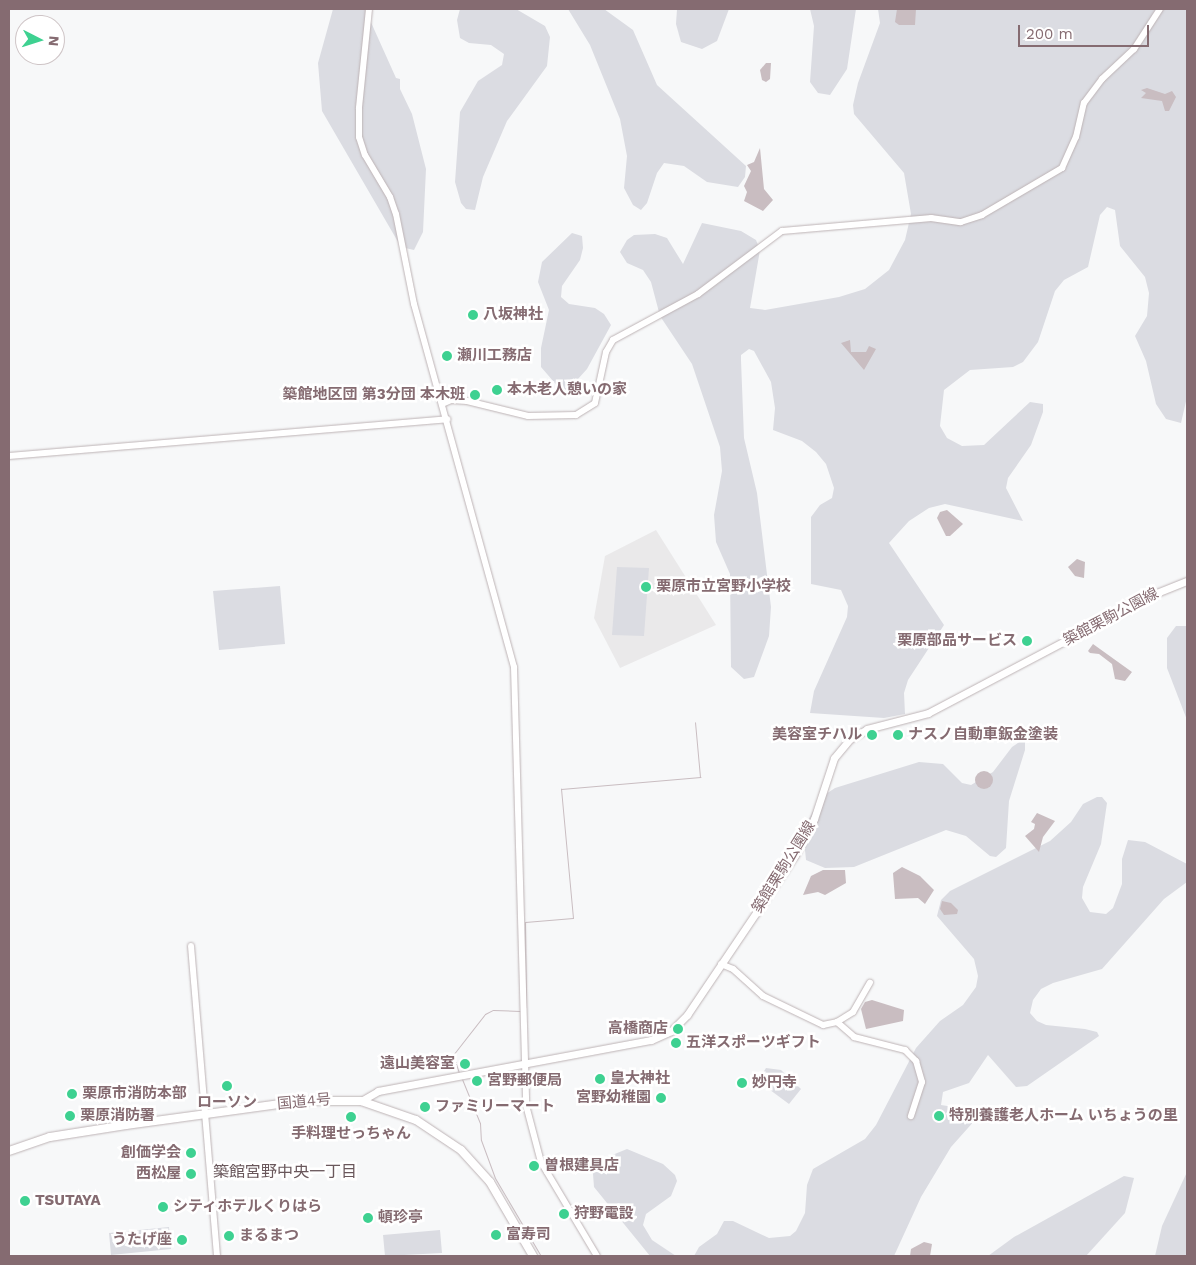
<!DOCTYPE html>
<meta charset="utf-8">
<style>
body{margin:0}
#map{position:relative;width:1196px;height:1265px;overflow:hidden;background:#f7f8f9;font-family:"Work Sans","Noto Sans JP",sans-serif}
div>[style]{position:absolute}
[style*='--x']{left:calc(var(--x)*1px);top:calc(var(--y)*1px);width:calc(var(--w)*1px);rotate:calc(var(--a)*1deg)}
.built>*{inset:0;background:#eae9ea}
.green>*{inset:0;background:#dbdce2}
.water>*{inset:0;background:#c9bdc1}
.round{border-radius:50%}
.stream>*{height:1px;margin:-0.5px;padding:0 0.5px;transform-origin:0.5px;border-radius:0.5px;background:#c9bdc1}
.roads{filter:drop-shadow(0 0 1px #bdb3b5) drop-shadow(0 0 1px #bdb3b5)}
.secondary>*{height:6px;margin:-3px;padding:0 3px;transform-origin:3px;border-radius:3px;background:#fff}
.primary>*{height:7px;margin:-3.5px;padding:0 3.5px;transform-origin:3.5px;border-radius:3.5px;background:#fff}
.highway>*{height:8px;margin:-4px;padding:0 4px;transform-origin:4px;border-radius:4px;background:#fff}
.dots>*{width:14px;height:14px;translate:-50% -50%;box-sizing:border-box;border:2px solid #fff;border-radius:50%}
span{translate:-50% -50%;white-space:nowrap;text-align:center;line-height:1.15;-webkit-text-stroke:5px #fff;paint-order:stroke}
.poi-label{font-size:15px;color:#856b71;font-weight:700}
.left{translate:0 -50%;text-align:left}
.right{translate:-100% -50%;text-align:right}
.street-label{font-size:15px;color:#856b71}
.neighbourhood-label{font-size:16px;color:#6a585c}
.frame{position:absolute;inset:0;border:10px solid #856b71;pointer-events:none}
.north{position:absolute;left:15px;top:15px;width:50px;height:50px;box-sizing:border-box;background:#fff;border:1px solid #cec4c6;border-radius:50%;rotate:95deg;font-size:14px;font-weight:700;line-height:20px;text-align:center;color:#856b71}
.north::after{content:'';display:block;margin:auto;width:18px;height:22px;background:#3ed191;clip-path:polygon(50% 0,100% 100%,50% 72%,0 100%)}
.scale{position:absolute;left:1018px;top:25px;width:131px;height:22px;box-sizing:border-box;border:2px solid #856b71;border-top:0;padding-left:6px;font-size:15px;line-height:18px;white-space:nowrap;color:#856b71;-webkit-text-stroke:4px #fff;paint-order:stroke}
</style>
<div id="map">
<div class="built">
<div style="clip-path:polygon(656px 530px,716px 625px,620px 668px,594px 618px,605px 556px)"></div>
</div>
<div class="green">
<div style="clip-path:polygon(333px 9px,365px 9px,396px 78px,400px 79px,400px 89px,412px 114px,426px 169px,423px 232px,414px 250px,401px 247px,322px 111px,318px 63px)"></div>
<div style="clip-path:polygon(460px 9px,516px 9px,545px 26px,550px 37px,547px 66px,507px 121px,483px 177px,475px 210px,466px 209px,461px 203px,455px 182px,460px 112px,478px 81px,502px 65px,504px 54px,491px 45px,469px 43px,460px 38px,457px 20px)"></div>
<div style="clip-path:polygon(568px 9px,604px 9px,633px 30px,657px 85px,746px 166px,745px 177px,738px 187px,707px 182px,684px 166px,664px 163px,657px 173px,647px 203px,641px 210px,633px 205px,624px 188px,627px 156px,620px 119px,590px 45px)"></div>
<div style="clip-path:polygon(677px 9px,729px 9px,717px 41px,702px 49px,681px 42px,676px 24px)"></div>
<div style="clip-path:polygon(810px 9px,856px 9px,847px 69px,830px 95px,818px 93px,810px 82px,814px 26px)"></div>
<div style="clip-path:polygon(878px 9px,1187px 9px,1187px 397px,1181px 423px,1166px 419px,1156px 404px,1146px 361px,1135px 336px,1147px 316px,1149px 293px,1145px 277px,1120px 246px,1115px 210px,1107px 207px,1100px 215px,1088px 267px,1064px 280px,1055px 291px,1038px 342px,1023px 362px,1013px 367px,970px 370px,944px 390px,940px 426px,947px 438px,962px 446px,984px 445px,1030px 402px,1043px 404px,1043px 412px,1031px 445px,1008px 478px,1006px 488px,1023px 521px,945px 504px,929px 508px,909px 521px,889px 543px,944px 625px,908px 680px,904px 693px,905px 714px,884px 718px,810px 713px,814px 691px,847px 617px,848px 606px,841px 590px,811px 584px,811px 517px,820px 505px,832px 498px,834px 488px,826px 464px,816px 452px,802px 441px,773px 430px,775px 408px,771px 382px,754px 351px,749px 349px,741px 355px,741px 360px,744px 438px,757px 493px,771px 607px,769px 636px,754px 677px,744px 679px,731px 667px,730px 574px,716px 542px,714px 515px,722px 471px,720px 447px,692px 364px,660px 316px,651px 282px,643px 270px,627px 263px,620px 252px,627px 240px,634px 235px,655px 234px,667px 238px,683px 264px,702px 223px,741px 231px,756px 240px,760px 250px,750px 308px,765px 310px,839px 297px,865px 289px,889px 270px,905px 240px,911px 214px,904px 173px,854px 114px,853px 105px,858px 83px,880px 23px)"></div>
<div style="clip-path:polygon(572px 233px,582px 236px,583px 248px,580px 260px,562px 286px,561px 297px,569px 304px,595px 308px,604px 314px,611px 325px,587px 369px,568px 390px,560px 389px,541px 367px,541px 348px,549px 310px,538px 282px,542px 262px)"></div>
<div style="clip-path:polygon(617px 567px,649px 568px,644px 636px,612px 635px)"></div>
<div style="clip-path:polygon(280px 586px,285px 644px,219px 650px,213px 591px)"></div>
<div style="clip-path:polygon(1176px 626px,1187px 626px,1187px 720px,1167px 668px,1167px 638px)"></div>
<div style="clip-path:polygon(1021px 741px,1025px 742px,1025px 750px,1009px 801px,1006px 848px,996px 857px,990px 856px,966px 836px,946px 830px,854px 867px,825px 868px,806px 860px,803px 830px,820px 798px,835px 788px,919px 762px,943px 764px,962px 783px,971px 785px,993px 772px,1012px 747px)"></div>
<div style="clip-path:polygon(1097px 797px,1102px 797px,1107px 803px,1101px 844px,1083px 887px,1082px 898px,1090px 912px,1106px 914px,1113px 908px,1122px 884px,1122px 859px,1128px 840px,1145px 842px,1187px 864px,1187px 882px,1164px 899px,1102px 969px,1053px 983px,1041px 989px,1033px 1000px,1030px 1013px,1037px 1021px,1046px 1025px,1085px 1029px,1097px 1032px,1099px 1036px,1027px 1086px,1016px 1087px,988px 1055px,969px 1083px,943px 1092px,941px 1105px,966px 1109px,976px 1119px,951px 1147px,921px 1197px,894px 1256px,694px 1256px,699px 1247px,717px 1234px,724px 1221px,733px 1221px,769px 1238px,790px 1236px,796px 1231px,805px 1213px,807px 1185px,813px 1169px,865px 1139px,876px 1125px,916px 1048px,940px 1021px,963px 1005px,976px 987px,978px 976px,974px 959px,937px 916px,941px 900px,950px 891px,1050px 841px,1071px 822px,1083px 804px)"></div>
<div style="clip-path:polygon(766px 1068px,781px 1070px,801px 1089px,789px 1104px,758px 1081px)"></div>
<div style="clip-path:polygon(627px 1149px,663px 1164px,675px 1175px,677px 1181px,671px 1196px,646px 1214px,643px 1225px,652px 1240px,676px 1256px,650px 1256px,594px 1187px,593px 1174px,600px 1160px)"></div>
<div style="clip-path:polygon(1187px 1172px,1187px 1256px,1155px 1256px,1162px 1226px)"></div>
<div style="clip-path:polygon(1124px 1176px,1134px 1178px,1125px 1213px,1086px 1256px,988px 1256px,1014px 1237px)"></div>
<div style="clip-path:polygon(169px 1227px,171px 1249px,111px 1255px,109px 1233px)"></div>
<div style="clip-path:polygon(440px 1230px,442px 1253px,385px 1256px,383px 1235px)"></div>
</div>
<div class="water">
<div style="clip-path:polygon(897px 9px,916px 9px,915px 25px,899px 25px,895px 22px)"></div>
<div style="clip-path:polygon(766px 63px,771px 63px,770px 79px,766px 82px,762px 80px,760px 70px)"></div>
<div style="clip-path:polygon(1147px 88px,1165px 94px,1172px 91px,1176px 97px,1169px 111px,1165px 111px,1162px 101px,1141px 98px,1146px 93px,1141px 90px)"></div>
<div style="clip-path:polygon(760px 148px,764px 189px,773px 200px,763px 211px,744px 201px,747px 192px,744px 186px,751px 171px,747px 165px,754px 162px)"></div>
<div style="clip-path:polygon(850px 340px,851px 352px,866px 352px,869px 346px,876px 349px,864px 370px,841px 343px)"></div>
<div style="clip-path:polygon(947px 510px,963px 524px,950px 536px,946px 536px,937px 518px,940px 512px)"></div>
<div style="clip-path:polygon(1077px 559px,1085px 562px,1084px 578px,1075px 576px,1068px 567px)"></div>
<div style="clip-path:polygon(1093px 644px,1132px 672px,1125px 681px,1115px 679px,1112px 664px,1099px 654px,1090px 653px,1088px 651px)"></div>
<div class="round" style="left:975px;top:771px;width:18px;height:18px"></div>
<div style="clip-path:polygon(1037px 813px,1055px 821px,1043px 837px,1039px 852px,1025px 836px,1034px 829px,1035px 824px,1031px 822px)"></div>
<div style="clip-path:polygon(902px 867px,920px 876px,934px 890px,925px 904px,918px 898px,895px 899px,893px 873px)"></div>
<div style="clip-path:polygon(823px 870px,845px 870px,846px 883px,825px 895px,818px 892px,803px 895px,811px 876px)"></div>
<div style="clip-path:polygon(942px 901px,951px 903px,958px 910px,957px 914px,944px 915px,940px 909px)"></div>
<div style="clip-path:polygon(872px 1000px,904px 1010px,903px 1021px,866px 1029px,861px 1009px,865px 1002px)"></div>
<div style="clip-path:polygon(924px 1242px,932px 1244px,930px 1256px,910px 1256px,911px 1249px)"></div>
</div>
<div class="stream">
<div style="--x:526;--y:1007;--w:85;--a:-90.7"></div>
<div style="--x:525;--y:922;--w:48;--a:-4.8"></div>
<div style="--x:573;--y:918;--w:130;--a:-95.3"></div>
<div style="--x:561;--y:789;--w:140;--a:-4.9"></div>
<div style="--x:700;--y:777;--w:55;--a:-95.2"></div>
<div style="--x:459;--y:1073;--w:19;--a:-108"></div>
<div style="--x:453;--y:1055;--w:52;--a:-52"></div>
<div style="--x:485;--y:1014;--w:9;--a:-27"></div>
<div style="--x:493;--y:1010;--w:27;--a:2"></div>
<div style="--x:462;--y:1079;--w:48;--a:67.8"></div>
<div style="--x:480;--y:1123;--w:17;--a:87"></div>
<div style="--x:481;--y:1140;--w:40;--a:69.8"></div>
<div style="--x:495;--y:1178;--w:91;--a:59.5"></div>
</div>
<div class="roads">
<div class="secondary">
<div style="--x:369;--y:9;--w:100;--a:95.8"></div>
<div style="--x:359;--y:108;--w:29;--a:90"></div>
<div style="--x:359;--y:137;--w:19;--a:72"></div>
<div style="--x:365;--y:155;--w:49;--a:59.2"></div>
<div style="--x:390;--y:197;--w:18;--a:71"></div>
<div style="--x:396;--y:214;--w:92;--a:78.7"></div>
<div style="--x:414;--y:304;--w:377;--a:74.6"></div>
<div style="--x:514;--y:667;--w:438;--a:88.4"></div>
<div style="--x:526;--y:1105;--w:59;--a:75.3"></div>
<div style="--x:541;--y:1162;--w:109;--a:59.2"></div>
<div style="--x:442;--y:404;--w:10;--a:-24"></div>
<div style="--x:451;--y:400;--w:16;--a:4"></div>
<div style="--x:467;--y:401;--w:63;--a:13.8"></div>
<div style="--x:528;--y:416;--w:48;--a:-1.2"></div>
<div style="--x:576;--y:415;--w:22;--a:-32"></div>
<div style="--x:595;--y:403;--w:52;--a:-77.8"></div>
<div style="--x:606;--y:352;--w:14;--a:-60"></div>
<div style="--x:613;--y:340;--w:97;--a:-28.4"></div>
<div style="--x:698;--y:294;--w:105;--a:-36.9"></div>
<div style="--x:782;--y:231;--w:150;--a:-5"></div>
<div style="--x:931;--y:218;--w:30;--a:8"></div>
<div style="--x:961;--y:222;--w:22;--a:-18"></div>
<div style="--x:982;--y:215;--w:93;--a:-30.4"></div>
<div style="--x:1062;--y:168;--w:34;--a:-66"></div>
<div style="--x:1076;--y:137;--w:35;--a:-77"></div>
<div style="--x:1084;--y:103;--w:30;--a:-53"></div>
<div style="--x:1102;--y:79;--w:44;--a:-43.2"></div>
<div style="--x:1134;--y:49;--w:48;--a:-57"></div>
<div style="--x:9;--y:456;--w:440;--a:-4.8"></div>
<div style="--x:191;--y:946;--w:311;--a:85.2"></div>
<div style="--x:721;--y:964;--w:13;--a:23"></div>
<div style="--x:733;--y:969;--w:40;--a:42"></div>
<div style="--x:763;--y:996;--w:67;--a:25.8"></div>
<div style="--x:823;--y:1025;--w:14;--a:-12"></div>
<div style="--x:837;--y:1022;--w:19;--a:-32"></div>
<div style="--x:853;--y:1012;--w:34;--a:-60"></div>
<div style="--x:837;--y:1022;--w:23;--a:41"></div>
<div style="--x:854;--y:1037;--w:53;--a:14.3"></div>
<div style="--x:905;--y:1050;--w:16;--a:45"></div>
<div style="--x:916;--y:1061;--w:22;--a:74"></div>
<div style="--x:922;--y:1082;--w:36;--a:108"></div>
</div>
<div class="primary">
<div style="--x:361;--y:1101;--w:20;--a:-30"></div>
<div style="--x:378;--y:1091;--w:278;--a:-10.6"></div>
<div style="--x:651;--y:1040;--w:22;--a:-24"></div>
<div style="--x:671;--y:1031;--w:23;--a:-45"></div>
<div style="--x:687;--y:1015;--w:193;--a:-56"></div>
<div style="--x:795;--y:855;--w:41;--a:-62.2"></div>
<div style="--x:814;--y:819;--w:64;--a:-71.8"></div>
<div style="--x:834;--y:758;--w:25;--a:-50"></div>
<div style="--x:850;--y:739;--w:20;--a:-30"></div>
<div style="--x:867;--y:729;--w:63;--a:-14.7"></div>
<div style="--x:928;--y:713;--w:255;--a:-27.8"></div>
<div style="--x:1154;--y:594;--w:35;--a:-22"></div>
</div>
<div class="highway">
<div style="--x:9;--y:1151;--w:43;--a:-18.9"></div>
<div style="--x:50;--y:1137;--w:77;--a:-9"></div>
<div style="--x:126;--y:1125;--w:178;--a:-7.8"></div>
<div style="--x:302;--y:1101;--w:59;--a:0"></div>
<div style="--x:361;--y:1101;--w:58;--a:19.1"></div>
<div style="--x:416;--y:1120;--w:54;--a:33.7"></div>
<div style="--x:461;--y:1150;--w:43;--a:47.8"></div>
<div style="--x:490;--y:1182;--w:86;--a:59.8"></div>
</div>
</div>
<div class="dots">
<div style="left:473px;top:315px;background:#3ed191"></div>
<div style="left:447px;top:356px;background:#3ed191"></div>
<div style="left:497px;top:390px;background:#3ed191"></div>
<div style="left:475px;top:395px;background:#3ed191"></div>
<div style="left:646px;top:587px;background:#3ed191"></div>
<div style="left:1027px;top:641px;background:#3ed191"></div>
<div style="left:872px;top:735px;background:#3ed191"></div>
<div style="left:898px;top:735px;background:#3ed191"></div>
<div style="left:678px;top:1029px;background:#3ed191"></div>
<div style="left:676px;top:1043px;background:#3ed191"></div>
<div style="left:465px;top:1064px;background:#3ed191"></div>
<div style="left:600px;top:1079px;background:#3ed191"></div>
<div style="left:477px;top:1081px;background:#3ed191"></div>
<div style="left:742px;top:1083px;background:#3ed191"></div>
<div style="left:227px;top:1086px;background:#3ed191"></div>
<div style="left:72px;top:1094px;background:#3ed191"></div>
<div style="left:661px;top:1098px;background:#3ed191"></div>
<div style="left:425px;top:1107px;background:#3ed191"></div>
<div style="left:70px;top:1116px;background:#3ed191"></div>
<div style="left:939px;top:1116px;background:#3ed191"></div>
<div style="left:351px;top:1117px;background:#3ed191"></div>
<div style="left:191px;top:1153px;background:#3ed191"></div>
<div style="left:534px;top:1166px;background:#3ed191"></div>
<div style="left:191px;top:1174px;background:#3ed191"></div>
<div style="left:25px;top:1201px;background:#3ed191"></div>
<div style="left:163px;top:1207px;background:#3ed191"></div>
<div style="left:564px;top:1214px;background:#3ed191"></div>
<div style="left:368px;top:1218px;background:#3ed191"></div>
<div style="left:496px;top:1235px;background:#3ed191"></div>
<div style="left:229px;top:1236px;background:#3ed191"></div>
<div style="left:182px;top:1240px;background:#3ed191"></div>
</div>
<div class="poi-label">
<span class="left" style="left:483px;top:315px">八坂神社</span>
<span class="left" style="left:457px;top:356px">瀬川工務店</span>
<span class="left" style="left:507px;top:390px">本木老人憩いの家</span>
<span class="right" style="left:465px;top:395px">築館地区団 第3分団 本木班</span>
<span class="left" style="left:656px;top:587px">栗原市立宮野小学校</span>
<span class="right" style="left:1017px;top:641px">栗原部品サービス</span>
<span class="right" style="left:862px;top:735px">美容室チハル</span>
<span class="left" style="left:908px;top:735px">ナスノ自動車鈑金塗装</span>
<span class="right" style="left:668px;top:1029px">高橋商店</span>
<span class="left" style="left:686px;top:1043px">五洋スポーツギフト</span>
<span class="right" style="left:455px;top:1064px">遠山美容室</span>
<span class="left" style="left:610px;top:1079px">皇大神社</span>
<span class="left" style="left:487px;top:1081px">宮野郵便局</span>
<span class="left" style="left:752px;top:1083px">妙円寺</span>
<span class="left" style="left:82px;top:1094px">栗原市消防本部</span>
<span class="right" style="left:651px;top:1098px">宮野幼稚園</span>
<span style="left:227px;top:1103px">ローソン</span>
<span class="left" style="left:435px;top:1107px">ファミリーマート</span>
<span class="left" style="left:80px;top:1116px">栗原消防署</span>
<span class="left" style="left:949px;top:1116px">特別養護老人ホーム いちょうの里</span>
<span style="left:351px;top:1134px">手料理せっちゃん</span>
<span class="right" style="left:181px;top:1153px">創価学会</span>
<span class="left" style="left:544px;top:1166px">曽根建具店</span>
<span class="right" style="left:181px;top:1174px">西松屋</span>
<span class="left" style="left:35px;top:1201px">TSUTAYA</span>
<span class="left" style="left:173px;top:1207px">シティホテルくりはら</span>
<span class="left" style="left:574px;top:1214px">狩野電設</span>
<span class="left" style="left:378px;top:1218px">頓珍亭</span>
<span class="left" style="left:506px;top:1235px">富寿司</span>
<span class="left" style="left:239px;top:1236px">まるまつ</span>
<span class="right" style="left:172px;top:1240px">うたげ座</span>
</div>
<div class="street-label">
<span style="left:1111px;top:617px;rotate:-28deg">築館栗駒公園線</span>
<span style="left:784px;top:867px;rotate:-58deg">築館栗駒公園線</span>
<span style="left:304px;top:1102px;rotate:-5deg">国道4号</span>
</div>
<div class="neighbourhood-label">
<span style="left:285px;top:1172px">築館宮野中央一丁目</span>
</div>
<div class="frame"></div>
<div class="north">N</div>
<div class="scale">200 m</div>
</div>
